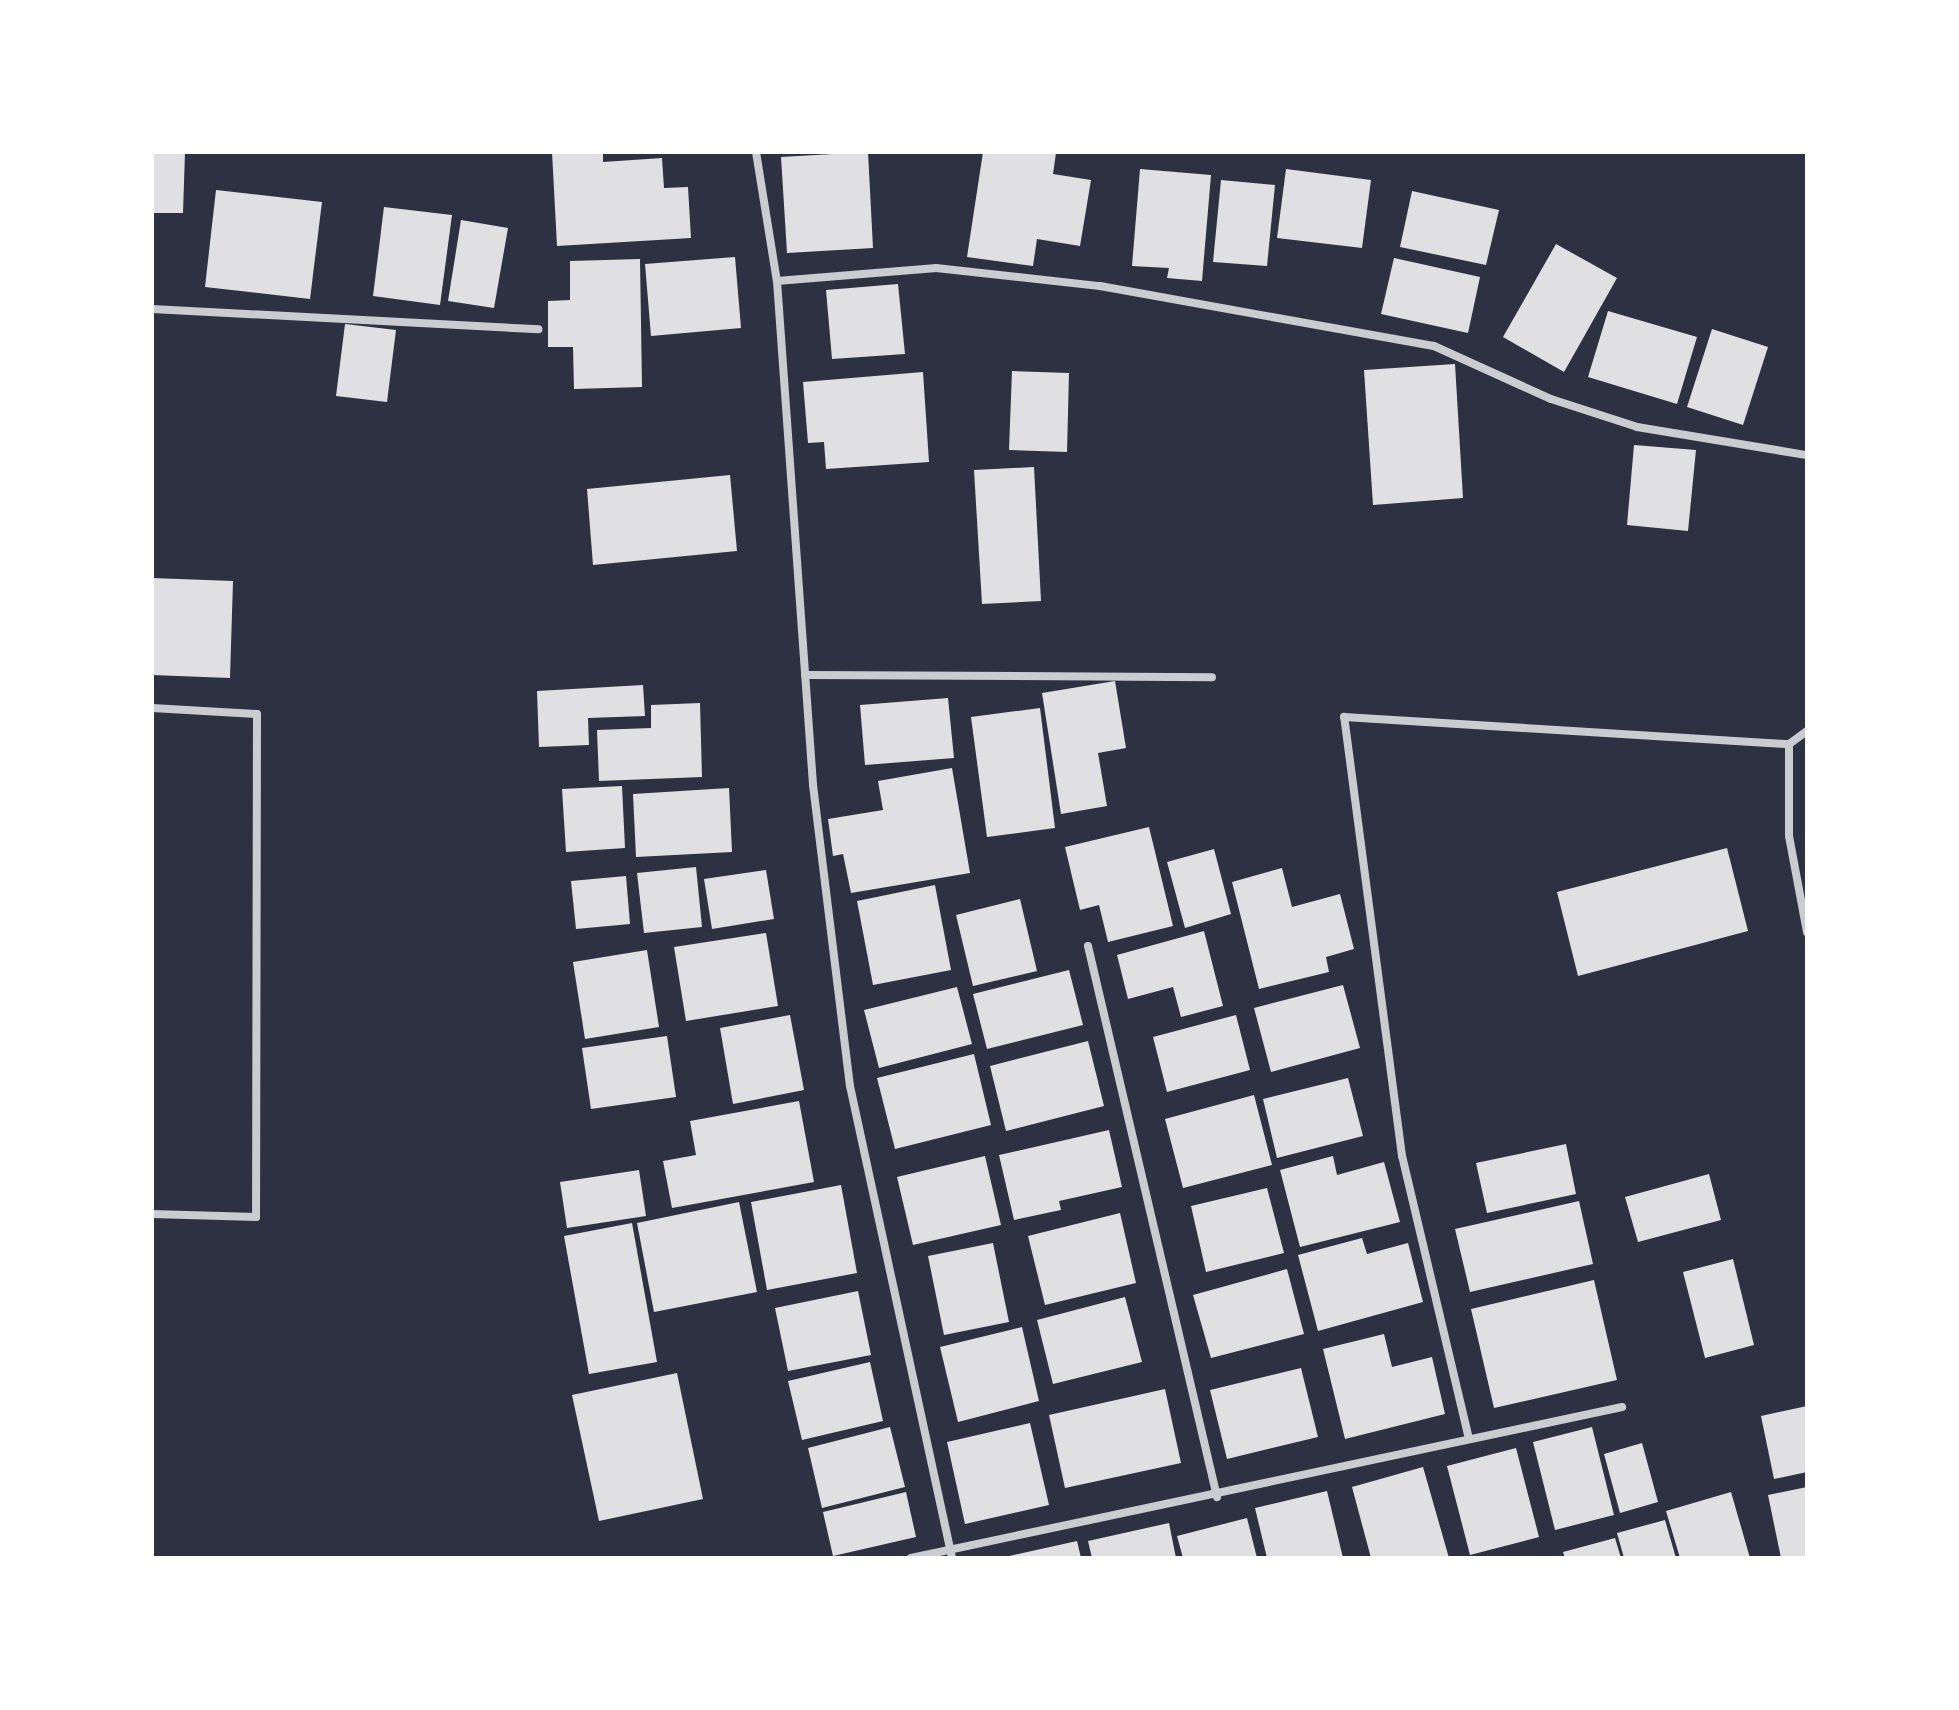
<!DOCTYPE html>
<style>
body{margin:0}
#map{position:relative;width:1959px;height:1710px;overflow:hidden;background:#2d3142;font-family:"Golos Text",sans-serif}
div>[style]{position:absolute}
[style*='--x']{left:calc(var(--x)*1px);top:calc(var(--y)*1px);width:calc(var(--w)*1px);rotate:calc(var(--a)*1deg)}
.building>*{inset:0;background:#e0e0e3}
.minor>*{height:8px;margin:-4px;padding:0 4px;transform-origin:4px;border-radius:4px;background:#caccd0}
span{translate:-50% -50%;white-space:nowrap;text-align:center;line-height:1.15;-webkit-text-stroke:6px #fff;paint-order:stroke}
.frame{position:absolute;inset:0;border:154px solid #fff;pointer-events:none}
</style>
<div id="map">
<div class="building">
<div style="clip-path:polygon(152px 152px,185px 152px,183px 213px,152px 213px)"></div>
<div style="clip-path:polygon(552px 152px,603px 152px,603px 162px,662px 158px,664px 188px,688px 187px,691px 238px,557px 246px)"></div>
<div style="clip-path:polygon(868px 152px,873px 248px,787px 253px,781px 157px)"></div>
<div style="clip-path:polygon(983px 152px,1056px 153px,1053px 174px,1091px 180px,1080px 246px,1037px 239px,1033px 266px,967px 257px)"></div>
<div style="clip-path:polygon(1140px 169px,1211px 175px,1202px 281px,1167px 278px,1169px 268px,1132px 266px)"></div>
<div style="clip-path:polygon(1286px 169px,1371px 180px,1362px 248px,1277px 238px)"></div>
<div style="clip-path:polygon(1221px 180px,1275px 185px,1267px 266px,1213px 262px)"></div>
<div style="clip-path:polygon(216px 190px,322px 202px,310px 299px,205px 287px)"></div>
<div style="clip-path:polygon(1412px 191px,1499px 210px,1486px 265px,1400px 247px)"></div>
<div style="clip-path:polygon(384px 207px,452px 215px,440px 305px,373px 296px)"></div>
<div style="clip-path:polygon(461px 220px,508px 228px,494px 308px,448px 301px)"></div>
<div style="clip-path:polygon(1556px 244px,1617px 278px,1564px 372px,1503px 337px)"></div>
<div style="clip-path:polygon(735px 257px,741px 328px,651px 336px,645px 264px)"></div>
<div style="clip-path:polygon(1394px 258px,1480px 277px,1468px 333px,1381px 314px)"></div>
<div style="clip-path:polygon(640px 259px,642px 387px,574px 389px,573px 347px,548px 347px,548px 301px,570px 300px,570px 261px)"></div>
<div style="clip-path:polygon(898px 284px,905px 354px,832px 359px,826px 290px)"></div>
<div style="clip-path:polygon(1608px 311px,1697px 337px,1677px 404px,1588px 377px)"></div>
<div style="clip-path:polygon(345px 324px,396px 330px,387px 402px,336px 396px)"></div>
<div style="clip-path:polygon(1712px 329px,1768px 347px,1743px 425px,1687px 407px)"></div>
<div style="clip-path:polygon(1455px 364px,1463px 498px,1373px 505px,1364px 370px)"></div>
<div style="clip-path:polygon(1012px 371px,1069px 373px,1067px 452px,1009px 450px)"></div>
<div style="clip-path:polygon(923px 372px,929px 462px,826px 469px,824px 442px,808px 443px,803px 382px)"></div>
<div style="clip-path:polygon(1634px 445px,1696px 450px,1688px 531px,1627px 525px)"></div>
<div style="clip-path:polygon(1034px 467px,1041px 601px,982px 604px,974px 470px)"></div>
<div style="clip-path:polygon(730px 475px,737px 551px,593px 565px,587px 489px)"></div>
<div style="clip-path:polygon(152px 578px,233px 581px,230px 678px,152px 675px)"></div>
<div style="clip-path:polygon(1115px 681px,1126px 748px,1098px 753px,1107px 806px,1061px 814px,1042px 693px)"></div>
<div style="clip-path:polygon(643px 685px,645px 716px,588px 718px,589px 745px,539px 747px,537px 691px)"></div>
<div style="clip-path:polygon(948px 698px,954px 758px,865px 765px,860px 705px)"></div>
<div style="clip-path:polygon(700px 703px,702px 777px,599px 781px,597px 730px,651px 728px,651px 705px)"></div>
<div style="clip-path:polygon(1040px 708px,1055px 828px,987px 837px,971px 717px)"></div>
<div style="clip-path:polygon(952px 768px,970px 873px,851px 893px,843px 854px,833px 856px,828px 819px,883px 810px,878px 781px)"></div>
<div style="clip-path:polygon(622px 786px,625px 848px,566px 852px,562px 789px)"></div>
<div style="clip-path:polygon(729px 788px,732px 852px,636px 857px,633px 794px)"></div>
<div style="clip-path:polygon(1149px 827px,1173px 926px,1108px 942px,1099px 905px,1080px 910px,1065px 847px)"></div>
<div style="clip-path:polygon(1727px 848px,1748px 931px,1578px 976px,1557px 892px)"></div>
<div style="clip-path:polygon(1214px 849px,1231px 914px,1185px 928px,1167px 862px)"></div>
<div style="clip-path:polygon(696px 867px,702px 927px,644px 933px,637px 873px)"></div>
<div style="clip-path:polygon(1282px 868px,1292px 907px,1340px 894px,1354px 949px,1326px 957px,1329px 972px,1259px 989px,1232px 882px)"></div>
<div style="clip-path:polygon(766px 870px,774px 919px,712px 929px,704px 879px)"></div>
<div style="clip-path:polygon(626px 876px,630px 924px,576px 929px,571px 881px)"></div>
<div style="clip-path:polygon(935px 885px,951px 970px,873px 985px,857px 901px)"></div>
<div style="clip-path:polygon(1020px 899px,1037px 971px,973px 986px,956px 915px)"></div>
<div style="clip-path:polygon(1204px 931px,1223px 1006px,1181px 1017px,1173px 987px,1128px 999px,1117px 955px)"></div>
<div style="clip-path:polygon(766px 933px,778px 1006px,686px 1021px,674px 947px)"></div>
<div style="clip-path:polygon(647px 950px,659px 1027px,585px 1039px,573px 962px)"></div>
<div style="clip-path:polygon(1069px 970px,1083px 1025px,987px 1049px,973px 994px)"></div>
<div style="clip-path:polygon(1343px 985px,1360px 1048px,1271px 1072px,1254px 1008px)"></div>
<div style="clip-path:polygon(957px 987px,972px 1044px,879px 1068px,864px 1010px)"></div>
<div style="clip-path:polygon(790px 1015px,804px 1090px,733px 1104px,720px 1028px)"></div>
<div style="clip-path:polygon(1236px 1015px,1250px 1070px,1167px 1092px,1153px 1037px)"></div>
<div style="clip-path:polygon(667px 1036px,676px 1097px,591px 1109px,582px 1048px)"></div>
<div style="clip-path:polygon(1088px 1041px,1104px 1106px,1006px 1131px,990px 1066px)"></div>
<div style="clip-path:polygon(974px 1054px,991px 1125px,895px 1149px,877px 1078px)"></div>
<div style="clip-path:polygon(1348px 1078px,1363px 1136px,1277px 1158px,1263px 1099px)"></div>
<div style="clip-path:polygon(1254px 1095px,1272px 1165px,1183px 1188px,1165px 1119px)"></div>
<div style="clip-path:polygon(799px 1101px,814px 1182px,672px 1208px,663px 1161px,696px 1155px,690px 1121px)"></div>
<div style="clip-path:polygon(1109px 1130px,1122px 1187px,1059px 1201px,1061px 1210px,1014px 1220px,999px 1155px)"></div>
<div style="clip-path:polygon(1566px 1144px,1576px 1194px,1487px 1213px,1476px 1163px)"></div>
<div style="clip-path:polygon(985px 1156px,1001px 1225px,913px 1245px,897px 1177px)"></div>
<div style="clip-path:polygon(1333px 1156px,1337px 1175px,1384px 1162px,1400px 1222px,1300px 1247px,1280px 1170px)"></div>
<div style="clip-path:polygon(639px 1170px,646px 1216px,567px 1228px,560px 1182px)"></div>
<div style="clip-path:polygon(1709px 1174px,1721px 1220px,1638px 1242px,1625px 1197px)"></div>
<div style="clip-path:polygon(841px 1185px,857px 1273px,767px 1290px,751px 1202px)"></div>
<div style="clip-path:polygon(1267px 1188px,1284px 1253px,1206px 1272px,1191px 1206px)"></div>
<div style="clip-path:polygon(1579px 1201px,1593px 1264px,1470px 1292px,1455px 1229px)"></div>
<div style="clip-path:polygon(739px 1202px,757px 1292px,654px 1312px,637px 1223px)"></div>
<div style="clip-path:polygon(1120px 1213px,1136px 1283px,1045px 1305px,1028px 1236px)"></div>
<div style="clip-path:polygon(632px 1223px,657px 1362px,589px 1374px,564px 1236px)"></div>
<div style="clip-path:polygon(1362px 1238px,1367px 1254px,1408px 1243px,1423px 1302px,1318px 1331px,1298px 1255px)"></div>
<div style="clip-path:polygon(993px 1243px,1009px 1322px,944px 1335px,928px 1256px)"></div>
<div style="clip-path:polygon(1733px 1259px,1754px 1345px,1705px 1358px,1683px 1272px)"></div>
<div style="clip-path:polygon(1287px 1269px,1304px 1334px,1211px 1358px,1193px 1295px)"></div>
<div style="clip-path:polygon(1594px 1280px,1617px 1380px,1494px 1408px,1471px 1309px)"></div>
<div style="clip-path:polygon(858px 1291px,871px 1355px,788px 1371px,775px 1308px)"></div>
<div style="clip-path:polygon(1125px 1297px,1142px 1362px,1053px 1384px,1037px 1320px)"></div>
<div style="clip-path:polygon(1022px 1327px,1039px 1401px,958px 1422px,940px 1347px)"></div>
<div style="clip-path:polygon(1384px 1334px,1392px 1367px,1432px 1357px,1445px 1414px,1345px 1439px,1323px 1349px)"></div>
<div style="clip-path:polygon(870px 1362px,883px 1421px,802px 1440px,788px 1381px)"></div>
<div style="clip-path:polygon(1301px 1368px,1318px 1437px,1227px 1459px,1210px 1390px)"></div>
<div style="clip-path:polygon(677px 1373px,703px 1499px,599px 1521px,572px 1395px)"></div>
<div style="clip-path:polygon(1165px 1389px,1181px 1463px,1065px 1488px,1049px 1415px)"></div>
<div style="clip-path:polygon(1807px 1406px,1807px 1472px,1774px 1479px,1761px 1416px)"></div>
<div style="clip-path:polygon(1030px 1423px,1049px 1505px,965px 1524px,947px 1442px)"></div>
<div style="clip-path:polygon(890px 1427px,905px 1487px,822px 1508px,808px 1448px)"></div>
<div style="clip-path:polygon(1592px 1427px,1614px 1515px,1555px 1530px,1533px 1442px)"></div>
<div style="clip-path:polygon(1642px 1443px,1658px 1502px,1620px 1513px,1604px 1454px)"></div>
<div style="clip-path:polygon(1516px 1448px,1539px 1537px,1470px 1555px,1447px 1466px)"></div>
<div style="clip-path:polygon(1423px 1467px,1449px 1558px,1371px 1558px,1352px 1487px)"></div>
<div style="clip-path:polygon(1807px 1487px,1807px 1558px,1781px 1558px,1768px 1495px)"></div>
<div style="clip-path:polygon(1327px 1491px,1343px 1558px,1267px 1558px,1255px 1508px)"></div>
<div style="clip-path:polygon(906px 1492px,916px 1537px,833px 1556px,823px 1512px)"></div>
<div style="clip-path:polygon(1731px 1492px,1750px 1558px,1680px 1558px,1666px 1511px)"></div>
<div style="clip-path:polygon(1247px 1518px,1257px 1558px,1183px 1558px,1177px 1536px)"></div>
<div style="clip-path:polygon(1665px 1520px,1676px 1558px,1624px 1558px,1617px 1533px)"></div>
<div style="clip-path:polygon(1169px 1523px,1176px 1558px,1092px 1558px,1088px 1541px)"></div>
<div style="clip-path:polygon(1615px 1538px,1621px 1558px,1565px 1558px,1563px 1552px)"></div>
<div style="clip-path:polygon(1077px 1541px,1081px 1558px,1005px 1558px,1005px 1557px)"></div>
</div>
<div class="minor">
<div style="--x:756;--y:152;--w:131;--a:80.8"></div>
<div style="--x:777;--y:281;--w:505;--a:85.91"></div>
<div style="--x:813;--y:785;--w:303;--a:83"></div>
<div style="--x:850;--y:1086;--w:483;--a:77.8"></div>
<div style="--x:777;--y:281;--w:160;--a:-4.7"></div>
<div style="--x:936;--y:268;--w:165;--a:6.3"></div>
<div style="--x:1100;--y:286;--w:339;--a:10.2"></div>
<div style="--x:1434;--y:346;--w:128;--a:24.4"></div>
<div style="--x:1551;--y:399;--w:90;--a:18"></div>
<div style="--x:1637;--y:427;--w:172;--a:9.4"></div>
<div style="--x:152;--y:309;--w:387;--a:3"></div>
<div style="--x:805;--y:675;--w:407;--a:0.3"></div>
<div style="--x:152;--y:708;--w:105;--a:3.3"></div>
<div style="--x:257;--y:714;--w:503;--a:90.11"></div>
<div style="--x:256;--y:1217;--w:104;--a:-178.3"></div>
<div style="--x:1807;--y:731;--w:22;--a:144"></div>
<div style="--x:1789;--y:744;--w:92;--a:90"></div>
<div style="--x:1789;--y:836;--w:98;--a:79.4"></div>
<div style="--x:1088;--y:946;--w:566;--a:76.82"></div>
<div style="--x:1469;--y:1439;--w:291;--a:-103.3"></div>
<div style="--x:1402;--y:1156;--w:443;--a:-97.5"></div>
<div style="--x:1344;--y:717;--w:446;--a:3.5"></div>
<div style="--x:911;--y:1558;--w:727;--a:-11.99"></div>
</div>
<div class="frame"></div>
</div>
